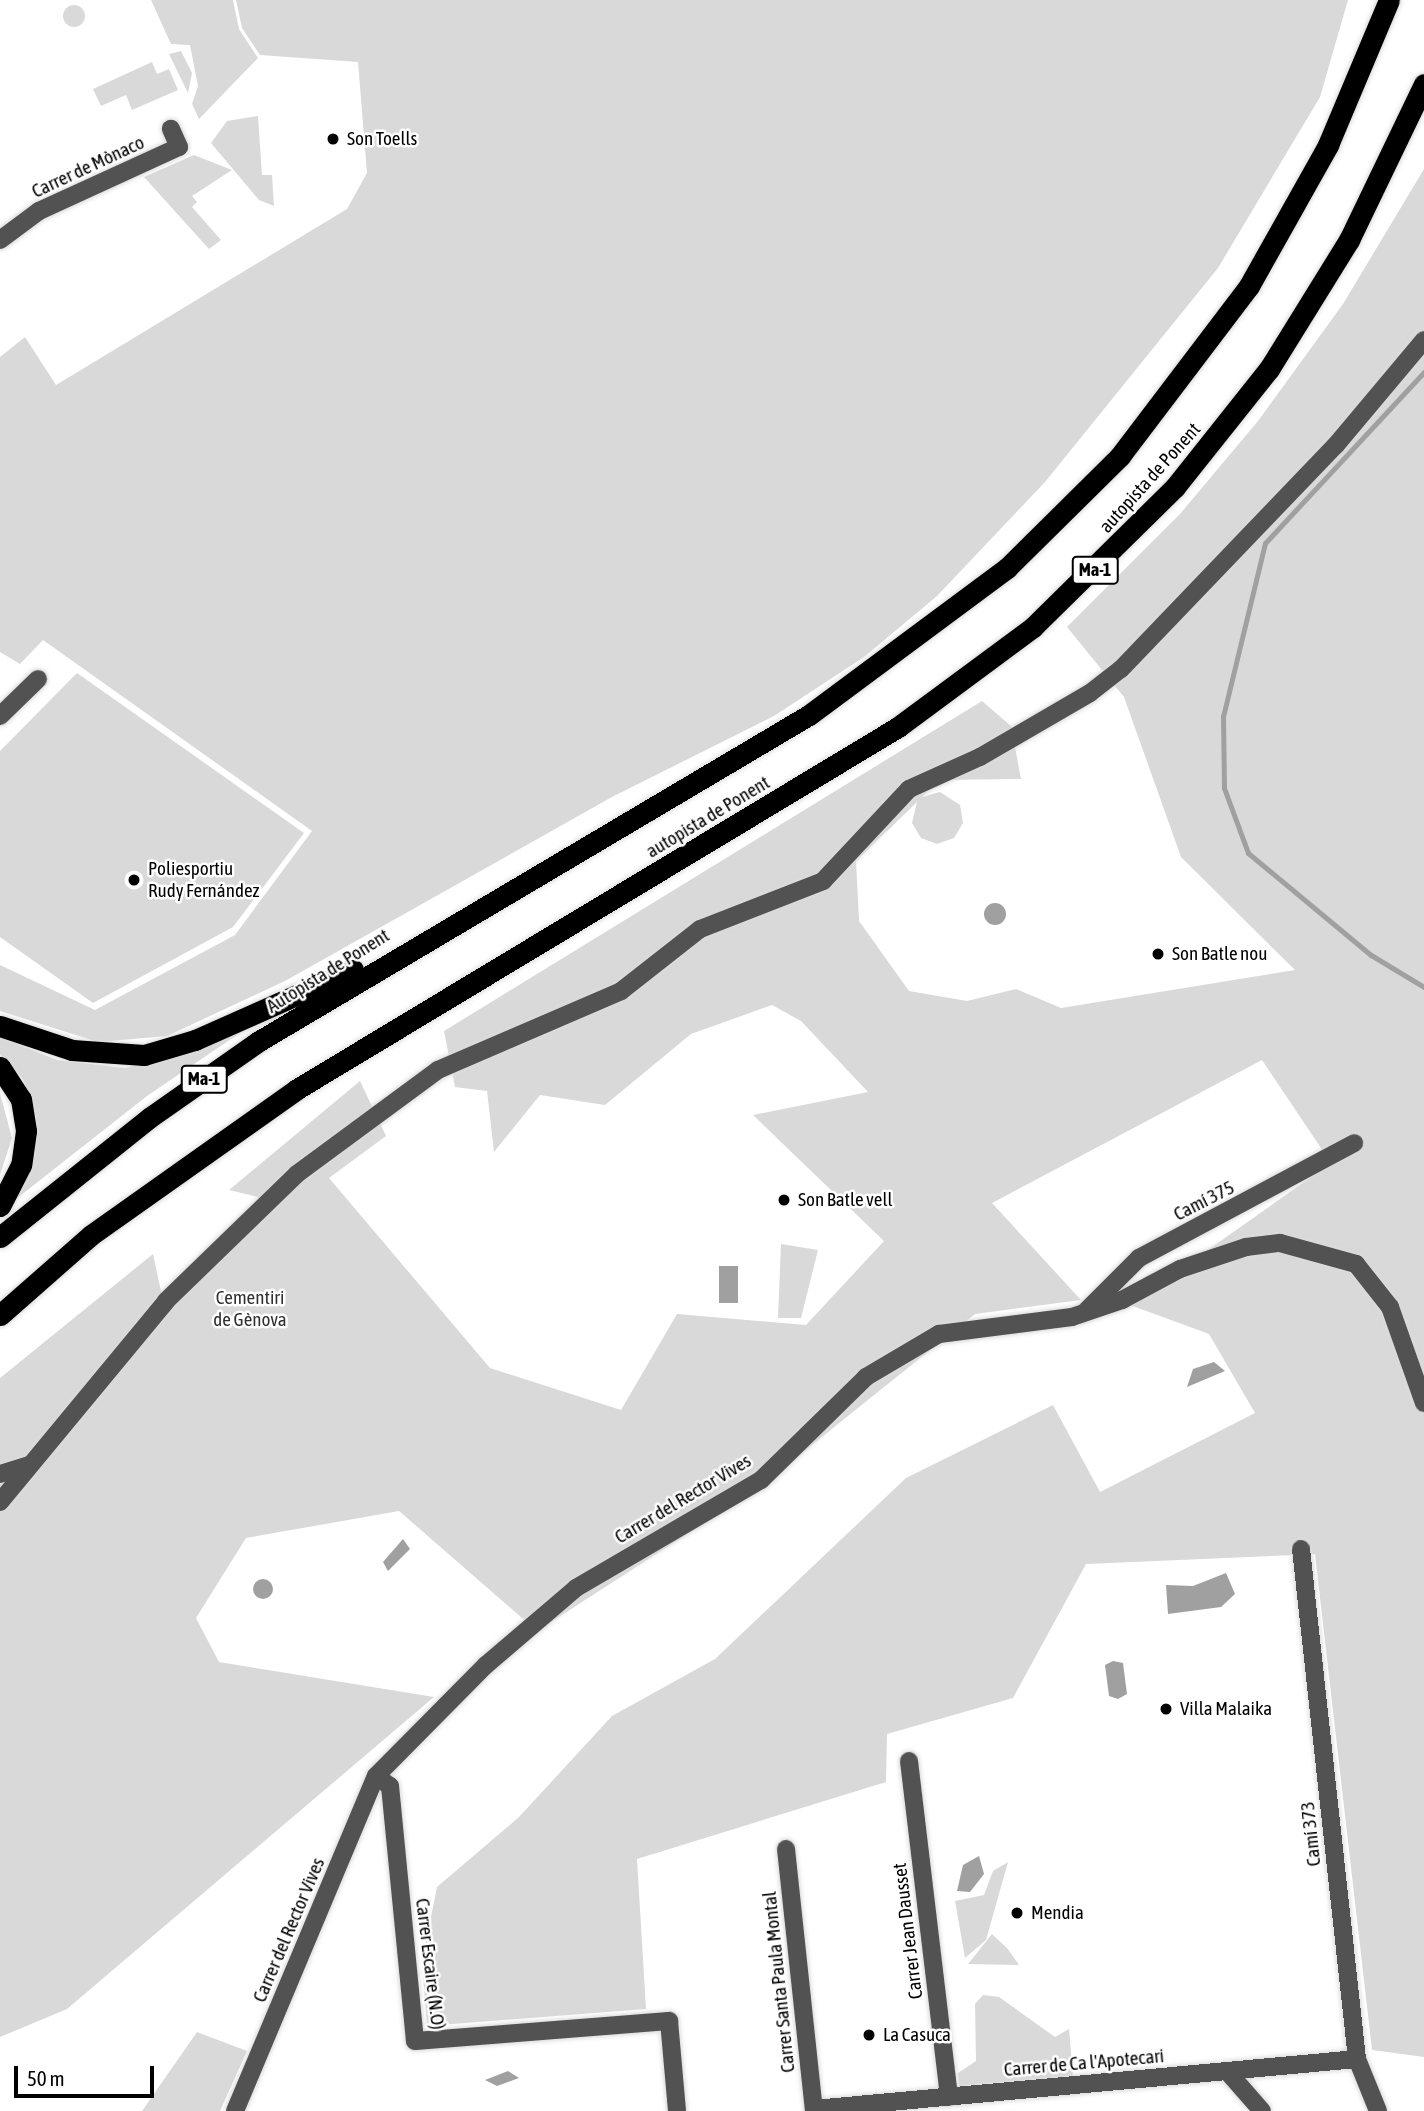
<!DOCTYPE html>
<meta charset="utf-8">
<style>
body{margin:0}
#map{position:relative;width:1424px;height:2111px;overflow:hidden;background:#fff;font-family:"Asap Condensed",sans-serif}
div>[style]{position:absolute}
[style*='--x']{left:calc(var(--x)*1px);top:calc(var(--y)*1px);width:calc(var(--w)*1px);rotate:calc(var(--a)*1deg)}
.green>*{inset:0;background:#d9d9d9}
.round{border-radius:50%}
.water>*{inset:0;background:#a0a0a0}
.stream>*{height:5px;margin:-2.5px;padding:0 2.5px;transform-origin:2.5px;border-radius:2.5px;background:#a0a0a0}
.roads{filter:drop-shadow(0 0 2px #dbdbdb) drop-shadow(0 0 2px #dbdbdb)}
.minor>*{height:18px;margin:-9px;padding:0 9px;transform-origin:9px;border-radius:9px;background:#525252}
.highway>*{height:21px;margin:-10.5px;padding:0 10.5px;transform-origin:10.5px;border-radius:10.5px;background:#000}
.dots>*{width:19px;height:19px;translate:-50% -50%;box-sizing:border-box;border:4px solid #fff;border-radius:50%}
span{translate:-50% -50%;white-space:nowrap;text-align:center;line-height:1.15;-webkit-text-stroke:5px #fff;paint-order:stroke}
.shield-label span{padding:2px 5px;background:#fff;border:2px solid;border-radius:5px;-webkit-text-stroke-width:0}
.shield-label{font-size:18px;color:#000;font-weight:700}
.poi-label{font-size:19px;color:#000}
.left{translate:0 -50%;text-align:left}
.street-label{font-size:19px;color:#000}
.park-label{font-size:19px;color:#303030}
.scale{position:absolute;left:14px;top:2066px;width:140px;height:32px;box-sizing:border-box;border:4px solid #000;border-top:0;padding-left:9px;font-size:21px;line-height:24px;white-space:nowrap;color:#000;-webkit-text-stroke:5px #fff;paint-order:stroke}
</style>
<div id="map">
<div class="green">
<div style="clip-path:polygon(151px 0,233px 0,239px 29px,258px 58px,199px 119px,192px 104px,198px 86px,190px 45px,171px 44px)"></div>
<div style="clip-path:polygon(236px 0,1348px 0,1320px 97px,1218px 268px,1045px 482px,937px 596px,864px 657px,774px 716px,612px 797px,285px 981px,167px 1036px,98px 1042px,0 1011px,0 965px,95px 1010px,235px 935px,312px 831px,43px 640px,20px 664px,0 652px,0 357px,25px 337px,56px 385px,347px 209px,367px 173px,358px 62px,260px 55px,242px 28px)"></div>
<div class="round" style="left:63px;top:5px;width:22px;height:22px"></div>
<div style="clip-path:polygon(181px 51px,192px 73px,188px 93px,169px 54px)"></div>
<div style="clip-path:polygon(152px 62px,157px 74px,169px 69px,178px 90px,132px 110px,126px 95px,101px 106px,93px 89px)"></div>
<div style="clip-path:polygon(258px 116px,262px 175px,272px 175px,274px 206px,259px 200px,211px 143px,227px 121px)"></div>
<div style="clip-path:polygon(194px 155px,232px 170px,192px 196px,197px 202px,192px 207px,221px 240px,209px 249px,144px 177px)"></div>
<div style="clip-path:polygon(1424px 169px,1424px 2057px,1372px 2050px,1315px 1554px,1086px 1564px,1013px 1698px,887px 1734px,886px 1782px,637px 1859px,646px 2009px,427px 2026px,422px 1962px,437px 1887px,519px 1817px,612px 1716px,715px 1659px,906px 1478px,1053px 1405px,1100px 1492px,1255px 1413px,1209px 1334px,1130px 1305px,1331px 1163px,1262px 1060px,992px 1203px,1081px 1300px,975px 1314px,757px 1489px,537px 1631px,399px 1511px,246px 1538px,196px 1618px,219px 1662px,434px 1697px,67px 2009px,0 2037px,0 1378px,153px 1254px,165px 1310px,263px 1211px,258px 1197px,229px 1190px,360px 1081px,386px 1136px,329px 1178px,490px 1368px,621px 1410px,677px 1314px,806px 1325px,884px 1241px,753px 1115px,868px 1092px,801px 1021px,772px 1005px,691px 1034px,605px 1105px,540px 1095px,494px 1152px,487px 1091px,455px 1087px,444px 1031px,982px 701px,1011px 726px,1021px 779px,939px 780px,922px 797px,940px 792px,960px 805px,963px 823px,954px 838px,937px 844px,921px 838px,912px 823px,917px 802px,856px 861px,859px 921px,909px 991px,967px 1001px,1016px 989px,1061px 1008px,1295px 970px,1181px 857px,1124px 697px,1067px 627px,1180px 514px,1258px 421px,1343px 304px)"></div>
<div style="clip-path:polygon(77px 673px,304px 833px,233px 927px,93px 1003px,0 937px,0 751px)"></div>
<div style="clip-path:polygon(253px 1024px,147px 1096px,11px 1203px,34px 1158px,36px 1116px,23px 1079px,0 1054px,0 1037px,57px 1060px,125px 1068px,198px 1051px)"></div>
<div style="clip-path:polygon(0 1093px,12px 1138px,0 1175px)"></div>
<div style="clip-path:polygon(781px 1244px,818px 1250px,801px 1318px,778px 1318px)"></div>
<div style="clip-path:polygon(1008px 1862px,986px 1940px,965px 1958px,955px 1901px,984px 1895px,993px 1871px)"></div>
<div style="clip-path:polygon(992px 1934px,1007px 1948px,1019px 1965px,968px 1964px)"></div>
<div style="clip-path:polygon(983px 1995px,999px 1997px,1055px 2037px,1069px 2029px,1073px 2076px,959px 2086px,958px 2073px,976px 2061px,975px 2004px)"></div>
<div style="clip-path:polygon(197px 2032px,247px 2051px,220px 2111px,142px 2111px)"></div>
</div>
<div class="water">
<div class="round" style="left:984px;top:903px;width:22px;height:22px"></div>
<div style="clip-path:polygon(719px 1266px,738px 1266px,738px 1303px,719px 1303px)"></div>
<div style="clip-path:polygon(1214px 1362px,1225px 1371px,1187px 1387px,1193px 1369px)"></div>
<div style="clip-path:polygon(403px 1539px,410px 1549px,388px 1571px,383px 1562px)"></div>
<div style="clip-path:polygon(1226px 1573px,1235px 1594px,1221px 1607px,1168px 1614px,1166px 1585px,1193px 1586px)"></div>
<div class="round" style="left:253px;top:1579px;width:20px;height:20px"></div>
<div style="clip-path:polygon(1113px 1661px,1123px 1663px,1127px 1694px,1118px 1699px,1109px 1696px,1105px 1665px)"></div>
<div style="clip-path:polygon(979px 1856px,984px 1874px,970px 1892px,957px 1891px,963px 1865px)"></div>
<div style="clip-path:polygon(508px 2071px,519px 2078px,497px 2086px,485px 2080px)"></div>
</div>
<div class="stream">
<div style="--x:1424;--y:372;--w:233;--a:132.9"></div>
<div style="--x:1265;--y:543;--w:178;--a:103.6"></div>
<div style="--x:1223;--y:716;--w:72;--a:89.2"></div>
<div style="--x:1224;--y:788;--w:69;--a:69.7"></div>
<div style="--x:1248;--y:853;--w:160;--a:39.7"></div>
<div style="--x:1371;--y:955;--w:62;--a:31.1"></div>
</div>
<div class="roads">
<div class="minor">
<div style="--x:0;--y:240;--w:49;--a:-36.6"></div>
<div style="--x:39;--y:211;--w:154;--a:-24.6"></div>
<div style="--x:179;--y:147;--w:20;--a:-114"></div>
<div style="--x:0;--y:716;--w:53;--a:-44.2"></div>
<div style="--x:1087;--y:1310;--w:74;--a:-45"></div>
<div style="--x:1139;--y:1258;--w:244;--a:-28.1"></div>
<div style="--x:0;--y:1474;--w:31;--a:-17"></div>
<div style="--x:0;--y:1502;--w:261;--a:-50.4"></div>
<div style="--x:166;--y:1301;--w:182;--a:-44.1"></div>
<div style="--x:297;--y:1174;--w:175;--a:-36.4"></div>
<div style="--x:438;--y:1070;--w:199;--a:-23.3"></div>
<div style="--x:621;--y:991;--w:100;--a:-38.1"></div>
<div style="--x:700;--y:929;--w:132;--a:-21.3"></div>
<div style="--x:823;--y:881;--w:126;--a:-46.9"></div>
<div style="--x:909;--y:789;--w:78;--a:-24.3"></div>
<div style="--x:980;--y:757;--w:127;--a:-30.2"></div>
<div style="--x:1090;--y:693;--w:39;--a:-38"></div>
<div style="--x:1121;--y:669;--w:310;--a:-46.2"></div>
<div style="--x:1336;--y:445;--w:137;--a:-50"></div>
<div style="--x:1301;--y:1549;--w:513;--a:83.73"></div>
<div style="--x:1357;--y:2059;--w:56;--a:68"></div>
<div style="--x:909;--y:1761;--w:338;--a:83.2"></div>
<div style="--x:376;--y:1776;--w:17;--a:36"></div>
<div style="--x:390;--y:1786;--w:256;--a:84.4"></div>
<div style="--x:415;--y:2041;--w:255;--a:-4.5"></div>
<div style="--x:669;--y:2021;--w:90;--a:84.9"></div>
<div style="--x:786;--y:1849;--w:263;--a:83.9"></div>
<div style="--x:1227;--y:2071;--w:53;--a:48.8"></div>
<div style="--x:814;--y:2109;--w:545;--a:-5.26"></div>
<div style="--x:235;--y:2111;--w:363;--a:-67.2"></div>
<div style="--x:376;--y:1776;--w:156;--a:-45.3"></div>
<div style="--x:486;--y:1665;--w:118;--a:-40.5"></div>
<div style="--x:576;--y:1588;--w:214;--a:-30.3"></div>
<div style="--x:761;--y:1480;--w:147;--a:-44.4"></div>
<div style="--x:866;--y:1377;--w:85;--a:-30.5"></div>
<div style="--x:939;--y:1334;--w:134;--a:-7.3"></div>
<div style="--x:1072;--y:1317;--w:53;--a:-18.8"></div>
<div style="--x:1122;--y:1300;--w:66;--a:-28.1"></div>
<div style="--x:1180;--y:1269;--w:70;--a:-18.4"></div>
<div style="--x:1246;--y:1247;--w:34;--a:-7"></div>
<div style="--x:1280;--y:1243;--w:79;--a:15.4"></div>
<div style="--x:1356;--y:1264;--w:55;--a:51.7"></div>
<div style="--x:1390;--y:1307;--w:102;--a:70.5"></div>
</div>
<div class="highway">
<div style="--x:0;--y:1026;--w:76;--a:18.4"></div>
<div style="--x:72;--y:1050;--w:72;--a:4"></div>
<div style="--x:144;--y:1055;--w:53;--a:-16.4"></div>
<div style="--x:195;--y:1040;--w:173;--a:-23.9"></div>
<div style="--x:0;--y:1067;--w:38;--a:57"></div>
<div style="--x:21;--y:1099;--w:32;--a:81"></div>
<div style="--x:26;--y:1131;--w:34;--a:98"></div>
<div style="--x:21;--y:1165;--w:46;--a:117.1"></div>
<div style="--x:0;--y:1237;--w:191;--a:-38.6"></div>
<div style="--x:149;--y:1118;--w:134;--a:-35"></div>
<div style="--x:259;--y:1041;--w:639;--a:-30.66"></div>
<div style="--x:809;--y:715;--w:247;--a:-36.6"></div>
<div style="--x:1007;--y:568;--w:159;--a:-44.7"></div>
<div style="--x:1120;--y:456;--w:213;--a:-52.8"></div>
<div style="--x:1249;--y:286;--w:162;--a:-60.7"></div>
<div style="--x:1328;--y:145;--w:157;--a:-67.2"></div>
<div style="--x:0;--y:1315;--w:121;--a:-41.3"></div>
<div style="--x:91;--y:1235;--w:252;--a:-35.3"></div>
<div style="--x:297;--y:1089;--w:702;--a:-31.06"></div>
<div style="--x:898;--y:727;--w:168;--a:-36.5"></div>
<div style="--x:1033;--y:627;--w:199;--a:-44.6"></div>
<div style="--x:1175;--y:487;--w:151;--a:-51.5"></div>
<div style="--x:1269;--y:369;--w:152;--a:-58.2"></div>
<div style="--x:1349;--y:240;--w:173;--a:-64.3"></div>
</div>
</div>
<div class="dots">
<div style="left:333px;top:139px;background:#000"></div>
<div style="left:134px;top:880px;background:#000"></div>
<div style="left:1158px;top:954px;background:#000"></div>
<div style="left:784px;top:1200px;background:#000"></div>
<div style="left:1166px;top:1709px;background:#000"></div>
<div style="left:1017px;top:1913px;background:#000"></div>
<div style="left:869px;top:2035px;background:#000"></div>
</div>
<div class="shield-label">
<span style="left:1095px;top:570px">Ma-1</span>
<span style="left:204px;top:1079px">Ma-1</span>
</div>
<div class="poi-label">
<span class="left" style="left:347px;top:139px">Son Toells</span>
<span class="left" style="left:148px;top:880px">Poliesportiu<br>Rudy Fernández</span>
<span class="left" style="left:1172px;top:954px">Son Batle nou</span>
<span class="left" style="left:798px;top:1200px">Son Batle vell</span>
<span class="left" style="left:1180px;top:1709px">Villa Malaika</span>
<span class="left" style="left:1031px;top:1913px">Mendia</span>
<span class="left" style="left:883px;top:2035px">La Casuca</span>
</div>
<div class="street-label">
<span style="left:88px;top:167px;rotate:-25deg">Carrer de Mònaco</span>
<span style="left:1150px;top:478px;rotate:-48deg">autopista de Ponent</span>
<span style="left:708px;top:817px;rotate:-31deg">autopista de Ponent</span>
<span style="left:328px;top:971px;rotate:-32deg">Autopista de Ponent</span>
<span style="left:1204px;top:1201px;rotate:-27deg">Camí 375</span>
<span style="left:683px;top:1499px;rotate:-31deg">Carrer del Rector Vives</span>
<span style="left:1311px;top:1834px;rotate:-96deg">Camí 373</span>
<span style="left:289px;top:1930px;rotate:-67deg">Carrer del Rector Vives</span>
<span style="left:908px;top:1931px;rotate:-97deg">Carrer Jean Dausset</span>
<span style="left:430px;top:1964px;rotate:83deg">Carrer Escaire (N.O)</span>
<span style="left:779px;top:1982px;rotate:-96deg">Carrer Santa Paula Montal</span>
<span style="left:1084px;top:2063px;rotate:-5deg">Carrer de Ca l'Apotecari</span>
</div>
<div class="park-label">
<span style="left:250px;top:1309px">Cementiri<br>de Gènova</span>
</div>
<div class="scale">50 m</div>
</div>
